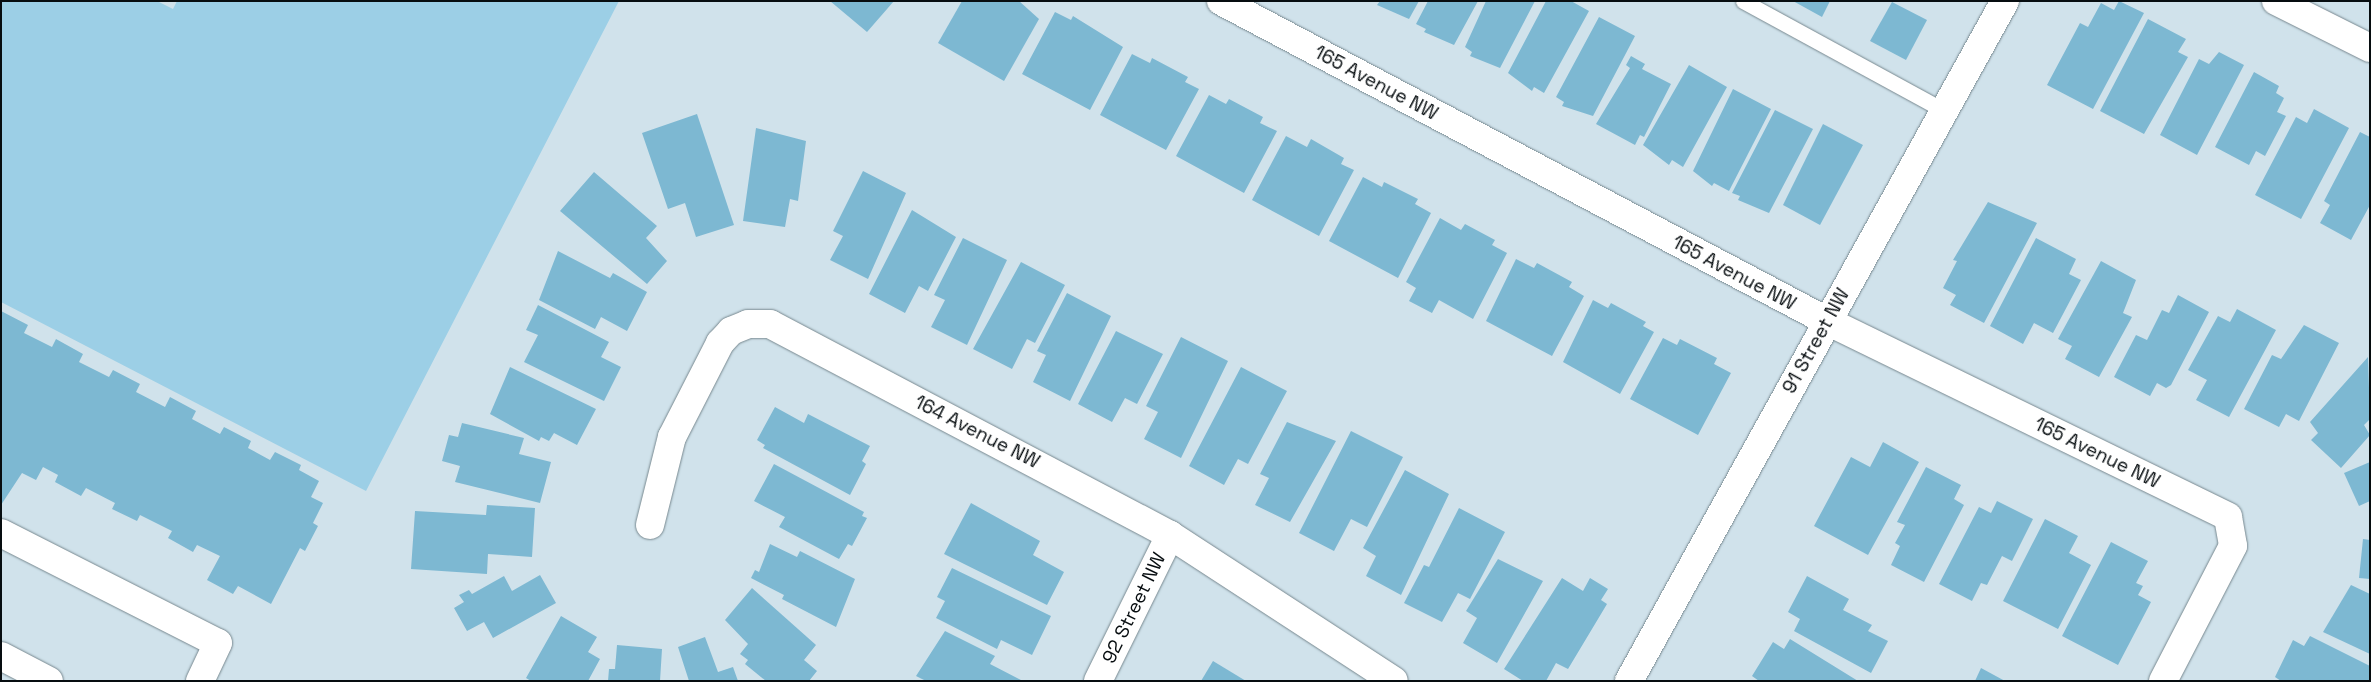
<!DOCTYPE html>
<style>
body{margin:0}
#map{position:relative;width:2371px;height:682px;overflow:hidden;background:#d0e2eb;font-family:"Space Grotesk",sans-serif}
div>[style]{position:absolute}
[style*='--x']{left:calc(var(--x)*1px);top:calc(var(--y)*1px);width:calc(var(--w)*1px);rotate:calc(var(--a)*1deg)}
.green>*{inset:0;background:#9ccfe6}
.building>*{inset:0;background:#7db8d2}
.roads{filter:drop-shadow(0 0 1px #77888f) drop-shadow(0 0 1px #77888f)}
.service>*{height:15px;margin:-7.5px;padding:0 7.5px;transform-origin:7.5px;border-radius:7.5px;background:#fff}
.minor>*{height:28px;margin:-14px;padding:0 14px;transform-origin:14px;border-radius:14px;background:#fff}
.tertiary>*{height:28px;margin:-14px;padding:0 14px;transform-origin:14px;border-radius:14px;background:#fff}
span{translate:-50% -50%;white-space:nowrap;text-align:center;line-height:1.15;-webkit-text-stroke:5px #fff;paint-order:stroke}
.street-label{font-size:19px;color:#070d10}
.frame{position:absolute;inset:0;border:2px solid #070d10;pointer-events:none}
</style>
<div id="map">
<div class="green">
<div style="clip-path:polygon(1px 1px,157px 1px,173px 9px,177px 1px,619px 1px,366px 491px,1px 302px)"></div>
</div>
<div class="building">
<div style="clip-path:polygon(830px 1px,894px 1px,867px 32px)"></div>
<div style="clip-path:polygon(962px 1px,1019px 1px,1039px 19px,1004px 81px,938px 43px)"></div>
<div style="clip-path:polygon(1380px 1px,1419px 1px,1409px 19px,1377px 5px)"></div>
<div style="clip-path:polygon(1428px 1px,1478px 1px,1454px 45px,1424px 32px,1426px 29px,1416px 24px)"></div>
<div style="clip-path:polygon(1486px 1px,1535px 1px,1500px 68px,1470px 56px,1472px 52px,1465px 47px)"></div>
<div style="clip-path:polygon(1546px 1px,1571px 1px,1589px 11px,1544px 93px,1534px 87px,1532px 91px,1508px 73px)"></div>
<div style="clip-path:polygon(1793px 1px,1830px 1px,1822px 17px)"></div>
<div style="clip-path:polygon(2119px 1px,2144px 13px,2093px 109px,2047px 85px,2080px 23px,2088px 27px,2101px 3px,2114px 10px)"></div>
<div style="clip-path:polygon(1892px 2px,1927px 20px,1906px 60px,1870px 41px)"></div>
<div style="clip-path:polygon(1055px 12px,1071px 20px,1073px 16px,1123px 47px,1090px 110px,1022px 74px)"></div>
<div style="clip-path:polygon(1599px 17px,1635px 36px,1593px 116px,1562px 106px,1564px 102px,1556px 97px)"></div>
<div style="clip-path:polygon(2148px 19px,2186px 39px,2178px 52px,2188px 57px,2144px 134px,2100px 111px)"></div>
<div style="clip-path:polygon(2219px 52px,2244px 65px,2197px 155px,2160px 135px,2199px 59px,2209px 64px)"></div>
<div style="clip-path:polygon(1132px 54px,1150px 63px,1152px 58px,1188px 77px,1185px 82px,1199px 89px,1166px 150px,1100px 115px)"></div>
<div style="clip-path:polygon(1631px 56px,1645px 64px,1642px 69px,1671px 84px,1644px 137px,1640px 135px,1635px 145px,1596px 124px,1630px 68px,1626px 65px)"></div>
<div style="clip-path:polygon(1689px 65px,1727px 87px,1683px 167px,1672px 160px,1669px 165px,1643px 145px)"></div>
<div style="clip-path:polygon(2254px 72px,2279px 86px,2276px 93px,2284px 98px,2277px 112px,2286px 116px,2265px 156px,2256px 151px,2249px 165px,2215px 147px)"></div>
<div style="clip-path:polygon(1733px 89px,1771px 109px,1729px 191px,1714px 183px,1712px 186px,1693px 171px)"></div>
<div style="clip-path:polygon(1209px 95px,1226px 104px,1229px 99px,1263px 117px,1260px 123px,1277px 131px,1244px 193px,1176px 156px)"></div>
<div style="clip-path:polygon(2314px 109px,2349px 128px,2301px 219px,2255px 195px,2296px 117px,2307px 123px)"></div>
<div style="clip-path:polygon(1775px 110px,1813px 129px,1769px 213px,1738px 200px,1740px 196px,1732px 193px)"></div>
<div style="clip-path:polygon(697px 114px,734px 225px,696px 237px,685px 203px,668px 209px,642px 133px)"></div>
<div style="clip-path:polygon(1823px 124px,1863px 145px,1820px 225px,1783px 205px)"></div>
<div style="clip-path:polygon(756px 128px,806px 141px,798px 201px,790px 199px,785px 227px,743px 221px)"></div>
<div style="clip-path:polygon(2360px 132px,2370px 137px,2370px 205px,2351px 240px,2320px 223px,2330px 205px,2324px 201px)"></div>
<div style="clip-path:polygon(1286px 136px,1307px 147px,1311px 139px,1344px 158px,1341px 164px,1354px 170px,1319px 236px,1252px 200px)"></div>
<div style="clip-path:polygon(863px 171px,906px 193px,868px 279px,830px 260px,843px 236px,833px 231px)"></div>
<div style="clip-path:polygon(594px 172px,657px 226px,646px 238px,667px 261px,647px 284px,560px 211px)"></div>
<div style="clip-path:polygon(1363px 177px,1382px 187px,1384px 182px,1418px 199px,1415px 204px,1431px 213px,1398px 278px,1329px 241px)"></div>
<div style="clip-path:polygon(1988px 202px,2037px 223px,1984px 323px,1950px 305px,1956px 295px,1943px 288px,1957px 261px,1953px 260px)"></div>
<div style="clip-path:polygon(912px 210px,956px 237px,928px 291px,919px 286px,905px 313px,869px 294px)"></div>
<div style="clip-path:polygon(1440px 218px,1461px 230px,1465px 224px,1495px 240px,1492px 245px,1507px 253px,1473px 319px,1439px 300px,1432px 313px,1409px 301px,1416px 288px,1406px 282px)"></div>
<div style="clip-path:polygon(963px 238px,1007px 260px,967px 345px,931px 327px,945px 300px,934px 295px)"></div>
<div style="clip-path:polygon(2036px 238px,2076px 259px,2069px 274px,2081px 280px,2053px 333px,2034px 323px,2023px 344px,1990px 326px)"></div>
<div style="clip-path:polygon(558px 251px,610px 278px,613px 273px,647px 292px,627px 331px,601px 317px,595px 329px,539px 300px)"></div>
<div style="clip-path:polygon(1516px 259px,1534px 268px,1537px 263px,1572px 282px,1569px 287px,1584px 296px,1552px 356px,1486px 321px)"></div>
<div style="clip-path:polygon(2101px 261px,2136px 280px,2123px 313px,2132px 317px,2099px 377px,2065px 359px,2072px 346px,2058px 339px)"></div>
<div style="clip-path:polygon(1021px 262px,1065px 285px,1035px 343px,1027px 339px,1012px 369px,973px 349px)"></div>
<div style="clip-path:polygon(1067px 293px,1111px 316px,1070px 401px,1033px 382px,1046px 355px,1037px 351px)"></div>
<div style="clip-path:polygon(2178px 295px,2209px 312px,2171px 385px,2166px 388px,2157px 383px,2150px 396px,2114px 377px,2136px 335px,2147px 340px,2162px 310px,2169px 313px)"></div>
<div style="clip-path:polygon(1593px 300px,1608px 308px,1611px 303px,1646px 322px,1643px 326px,1654px 332px,1620px 394px,1563px 362px)"></div>
<div style="clip-path:polygon(538px 305px,609px 342px,601px 357px,621px 367px,604px 401px,524px 362px,538px 335px,526px 330px)"></div>
<div style="clip-path:polygon(2237px 309px,2276px 330px,2229px 417px,2196px 400px,2207px 380px,2188px 370px,2218px 316px,2230px 322px)"></div>
<div style="clip-path:polygon(1px 311px,28px 325px,24px 333px,52px 347px,56px 339px,83px 354px,79px 362px,109px 377px,113px 370px,140px 384px,136px 392px,165px 407px,170px 397px,196px 411px,192px 419px,220px 434px,224px 427px,251px 441px,248px 448px,270px 460px,275px 452px,301px 465px,299px 470px,319px 481px,311px 497px,323px 503px,313px 523px,318px 526px,305px 551px,300px 548px,271px 604px,238px 586px,233px 594px,207px 580px,220px 556px,197px 545px,193px 552px,168px 538px,172px 531px,140px 515px,137px 521px,112px 509px,115px 503px,86px 488px,81px 496px,55px 482px,58px 475px,43px 467px,36px 480px,22px 473px,1px 505px)"></div>
<div style="clip-path:polygon(2304px 325px,2339px 343px,2299px 421px,2286px 414px,2279px 427px,2244px 409px,2272px 355px,2281px 359px)"></div>
<div style="clip-path:polygon(1116px 331px,1163px 354px,1137px 404px,1125px 398px,1112px 422px,1078px 404px)"></div>
<div style="clip-path:polygon(1181px 337px,1228px 361px,1181px 458px,1144px 439px,1158px 412px,1146px 406px)"></div>
<div style="clip-path:polygon(1663px 338px,1677px 345px,1680px 339px,1717px 358px,1714px 364px,1731px 373px,1698px 435px,1630px 399px)"></div>
<div style="clip-path:polygon(2368px 357px,2370px 419px,2364px 425px,2370px 435px,2341px 468px,2311px 440px,2318px 433px,2310px 422px)"></div>
<div style="clip-path:polygon(510px 367px,596px 409px,577px 445px,554px 433px,549px 441px,541px 437px,539px 441px,490px 414px)"></div>
<div style="clip-path:polygon(1241px 367px,1287px 391px,1248px 464px,1238px 459px,1224px 485px,1189px 466px)"></div>
<div style="clip-path:polygon(775px 407px,804px 423px,808px 414px,870px 446px,862px 461px,866px 464px,850px 495px,763px 448px,765px 445px,757px 440px)"></div>
<div style="clip-path:polygon(1287px 422px,1336px 441px,1290px 522px,1255px 505px,1269px 478px,1260px 474px)"></div>
<div style="clip-path:polygon(462px 423px,524px 438px,519px 454px,551px 462px,540px 503px,455px 482px,460px 466px,442px 461px,449px 435px,458px 437px)"></div>
<div style="clip-path:polygon(1351px 431px,1403px 457px,1367px 527px,1351px 519px,1334px 551px,1299px 533px)"></div>
<div style="clip-path:polygon(1883px 442px,1919px 462px,1868px 555px,1814px 526px,1851px 457px,1870px 467px)"></div>
<div style="clip-path:polygon(2370px 462px,2370px 501px,2359px 506px,2344px 473px)"></div>
<div style="clip-path:polygon(774px 464px,864px 512px,862px 516px,867px 518px,852px 546px,848px 544px,839px 559px,779px 527px,785px 517px,754px 501px)"></div>
<div style="clip-path:polygon(1926px 467px,1961px 485px,1954px 499px,1964px 505px,1924px 582px,1891px 565px,1900px 546px,1895px 543px,1905px 525px,1897px 522px)"></div>
<div style="clip-path:polygon(1405px 470px,1449px 494px,1401px 595px,1366px 576px,1376px 556px,1363px 548px)"></div>
<div style="clip-path:polygon(1997px 501px,2033px 519px,2012px 561px,2002px 556px,1987px 585px,1981px 583px,1972px 601px,1939px 584px,1979px 507px,1991px 513px)"></div>
<div style="clip-path:polygon(971px 503px,1040px 541px,1033px 555px,1064px 572px,1047px 605px,944px 554px)"></div>
<div style="clip-path:polygon(487px 505px,535px 508px,532px 557px,488px 554px,487px 574px,411px 569px,415px 511px,486px 515px)"></div>
<div style="clip-path:polygon(1459px 508px,1505px 532px,1470px 599px,1458px 593px,1442px 622px,1404px 603px,1424px 565px,1429px 567px)"></div>
<div style="clip-path:polygon(2045px 519px,2078px 536px,2069px 553px,2091px 565px,2058px 629px,2003px 601px)"></div>
<div style="clip-path:polygon(2363px 539px,2370px 540px,2370px 579px,2359px 578px)"></div>
<div style="clip-path:polygon(2111px 542px,2148px 561px,2136px 583px,2143px 586px,2138px 595px,2151px 602px,2118px 665px,2062px 636px)"></div>
<div style="clip-path:polygon(770px 544px,797px 557px,800px 551px,855px 579px,836px 627px,782px 599px,784px 595px,751px 578px,755px 570px,759px 572px)"></div>
<div style="clip-path:polygon(1498px 559px,1543px 581px,1497px 663px,1463px 643px,1477px 618px,1466px 611px)"></div>
<div style="clip-path:polygon(952px 568px,1051px 616px,1032px 655px,1001px 640px,997px 649px,936px 618px,945px 601px,937px 597px)"></div>
<div style="clip-path:polygon(540px 575px,556px 603px,493px 638px,484px 622px,467px 631px,454px 608px,464px 602px,459px 595px,469px 590px,472px 594px,504px 576px,512px 591px)"></div>
<div style="clip-path:polygon(1807px 576px,1849px 599px,1843px 610px,1872px 625px,1868px 631px,1888px 641px,1871px 673px,1794px 631px,1800px 619px,1788px 612px)"></div>
<div style="clip-path:polygon(1562px 578px,1583px 591px,1590px 578px,1608px 589px,1601px 600px,1607px 604px,1568px 669px,1556px 663px,1546px 681px,1523px 681px,1504px 669px)"></div>
<div style="clip-path:polygon(2351px 585px,2370px 594px,2370px 654px,2323px 632px)"></div>
<div style="clip-path:polygon(752px 588px,816px 645px,804px 660px,817px 671px,809px 681px,766px 681px,745px 664px,748px 660px,740px 654px,748px 644px,725px 620px)"></div>
<div style="clip-path:polygon(561px 616px,597px 637px,588px 652px,600px 659px,588px 681px,531px 681px,526px 678px)"></div>
<div style="clip-path:polygon(945px 631px,995px 656px,990px 664px,1023px 681px,926px 681px,916px 676px)"></div>
<div style="clip-path:polygon(2310px 636px,2370px 666px,2370px 681px,2281px 681px,2275px 677px,2293px 640px,2304px 646px)"></div>
<div style="clip-path:polygon(705px 637px,718px 672px,733px 667px,738px 681px,689px 681px,678px 647px)"></div>
<div style="clip-path:polygon(1790px 639px,1858px 681px,1759px 681px,1752px 676px,1773px 642px,1784px 649px)"></div>
<div style="clip-path:polygon(617px 645px,662px 649px,660px 681px,608px 681px,609px 669px,615px 669px)"></div>
<div style="clip-path:polygon(1213px 661px,1246px 681px,1201px 681px)"></div>
<div style="clip-path:polygon(1981px 668px,2005px 681px,1975px 681px)"></div>
</div>
<div class="roads">
<div class="service">
<div style="--x:1743;--y:1;--w:230;--a:28.6"></div>
</div>
<div class="minor">
<div style="--x:1221;--y:1;--w:685;--a:27.84"></div>
<div style="--x:1827;--y:321;--w:446;--a:26"></div>
<div style="--x:2228;--y:517;--w:29;--a:80"></div>
<div style="--x:2233;--y:546;--w:152;--a:117.4"></div>
<div style="--x:2276;--y:1;--w:105;--a:26.6"></div>
<div style="--x:650;--y:525;--w:91;--a:-76"></div>
<div style="--x:672;--y:437;--w:106;--a:-62.9"></div>
<div style="--x:720;--y:343;--w:16;--a:-47"></div>
<div style="--x:731;--y:331;--w:18;--a:-22"></div>
<div style="--x:748;--y:324;--w:22;--a:0"></div>
<div style="--x:770;--y:324;--w:452;--a:27.8"></div>
<div style="--x:1;--y:533;--w:243;--a:26.9"></div>
<div style="--x:218;--y:643;--w:42;--a:115.3"></div>
<div style="--x:1;--y:656;--w:54;--a:27.5"></div>
</div>
<div class="tertiary">
<div style="--x:1098;--y:681;--w:163;--a:-63.7"></div>
<div style="--x:1170;--y:535;--w:267;--a:33.1"></div>
<div style="--x:1629;--y:681;--w:777;--a:-61.06"></div>
</div>
</div>
<div class="street-label">
<span style="left:1376px;top:83px;rotate:28deg">165 Avenue NW</span>
<span style="left:1734px;top:273px;rotate:28deg">165 Avenue NW</span>
<span style="left:1816px;top:341px;rotate:-61deg">91 Street NW</span>
<span style="left:977px;top:432px;rotate:27deg">164 Avenue NW</span>
<span style="left:2097px;top:453px;rotate:26deg">165 Avenue NW</span>
<span style="left:1134px;top:608px;rotate:-64deg">92 Street NW</span>
</div>
<div class="frame"></div>
</div>
